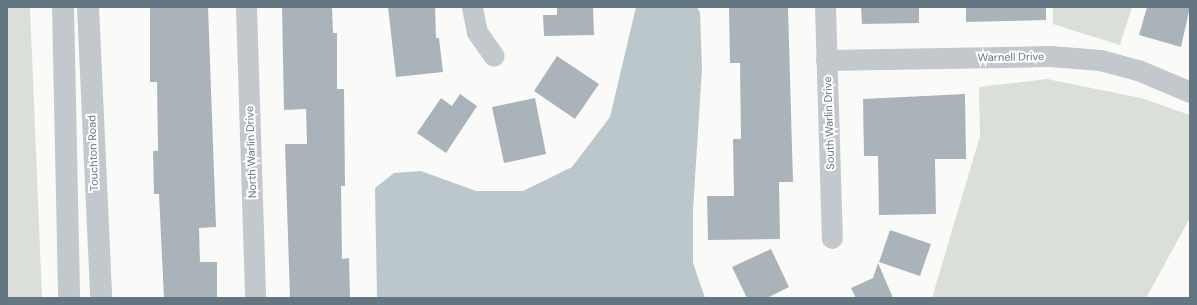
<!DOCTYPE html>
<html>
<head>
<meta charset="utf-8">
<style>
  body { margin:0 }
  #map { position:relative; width:1197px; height:305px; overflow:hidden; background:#fafaf8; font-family:"DM Sans",sans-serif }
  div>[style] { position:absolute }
  .green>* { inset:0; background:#dadfd7 }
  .water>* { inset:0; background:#bbc7cb }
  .building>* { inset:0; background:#aab3b9 }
  .minor>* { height:21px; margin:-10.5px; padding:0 10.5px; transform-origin:10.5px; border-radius:10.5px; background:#c3c8cc }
  .tertiary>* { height:22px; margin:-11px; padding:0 11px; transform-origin:11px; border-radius:11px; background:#c3c8cc }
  span { translate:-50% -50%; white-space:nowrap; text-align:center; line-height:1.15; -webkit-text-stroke:4px #fff; paint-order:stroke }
  .street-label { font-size:11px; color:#657683 }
  .frame { position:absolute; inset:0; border:8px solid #657683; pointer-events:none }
</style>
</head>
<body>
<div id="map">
  <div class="green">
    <div style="clip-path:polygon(7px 7px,30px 7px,42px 298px,7px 298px)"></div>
    <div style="clip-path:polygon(1053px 7px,1132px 7px,1120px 45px,1053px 24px)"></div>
    <div style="clip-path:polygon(1047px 79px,1141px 98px,1190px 115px,1190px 218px,1146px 298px,932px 298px,980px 136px,979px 87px)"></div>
  </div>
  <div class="water">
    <div style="clip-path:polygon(636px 7px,697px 7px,700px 13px,702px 68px,693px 210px,693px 263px,705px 298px,377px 298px,375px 188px,394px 173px,421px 171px,476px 191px,523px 191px,572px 167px,610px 117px)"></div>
  </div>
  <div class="building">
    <div style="clip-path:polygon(150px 7px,208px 7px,216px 227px,199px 228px,200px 262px,217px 262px,217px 298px,164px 298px,159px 194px,154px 194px,153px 151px,158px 151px,157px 82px,150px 82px)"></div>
    <div style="clip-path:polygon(282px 7px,332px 7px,333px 33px,337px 33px,337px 89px,344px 89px,345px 186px,341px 186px,342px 259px,349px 258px,350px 298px,290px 298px,285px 144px,307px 144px,306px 109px,284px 110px)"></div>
    <div style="clip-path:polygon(388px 7px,435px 7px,436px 38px,439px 38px,443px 72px,396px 77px)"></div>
    <div style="clip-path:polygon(557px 7px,593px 7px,594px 35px,544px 36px,543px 15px,557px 15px)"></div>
    <div style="clip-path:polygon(729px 7px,788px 7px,793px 182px,779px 182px,780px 239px,708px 240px,707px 196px,734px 196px,733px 139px,741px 139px,740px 63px,730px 63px)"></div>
    <div style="clip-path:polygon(861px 7px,919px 7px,919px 23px,862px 24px)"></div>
    <div style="clip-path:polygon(966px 7px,1046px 7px,1046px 20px,966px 22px)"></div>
    <div style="clip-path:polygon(1147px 7px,1190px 7px,1181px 47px,1139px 35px)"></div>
    <div style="clip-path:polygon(557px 56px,599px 84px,575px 119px,534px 91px)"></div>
    <div style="clip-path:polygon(460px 94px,477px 106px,446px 153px,417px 133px,441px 98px,452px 106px)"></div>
    <div style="clip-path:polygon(965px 94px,966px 159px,935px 159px,936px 214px,879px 215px,878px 156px,864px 156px,863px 99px)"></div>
    <div style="clip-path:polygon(535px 98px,546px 154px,504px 163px,492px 107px)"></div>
    <div style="clip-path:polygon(890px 230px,931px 244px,920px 276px,879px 262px)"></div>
    <div style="clip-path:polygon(771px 249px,789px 287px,767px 298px,747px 298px,732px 267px)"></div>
    <div style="clip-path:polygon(878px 263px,893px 298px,856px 298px,851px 288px,873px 278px)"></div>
  </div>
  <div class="minor">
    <div style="left:246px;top:7px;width:291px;rotate:88.2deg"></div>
    <div style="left:472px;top:7px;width:25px;rotate:79deg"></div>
    <div style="left:477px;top:32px;width:29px;rotate:55deg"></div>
    <div style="left:825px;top:7px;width:231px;rotate:88.3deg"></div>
    <div style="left:826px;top:60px;width:224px;rotate:-1deg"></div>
    <div style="left:1050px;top:56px;width:50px;rotate:4.6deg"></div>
    <div style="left:1100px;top:60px;width:39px;rotate:15deg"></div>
    <div style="left:1138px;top:70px;width:56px;rotate:22.9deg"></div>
  </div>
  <div class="tertiary">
    <div style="left:63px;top:7px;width:291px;rotate:88.8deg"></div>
    <div style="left:88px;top:7px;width:291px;rotate:87.4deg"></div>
  </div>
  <div class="street-label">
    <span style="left:1011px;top:57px;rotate:-1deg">Warnell Drive</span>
    <span style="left:829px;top:123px;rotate:-92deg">South Warlin Drive</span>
    <span style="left:251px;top:152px;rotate:-92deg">North Warlin Drive</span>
    <span style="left:93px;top:153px;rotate:-92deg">Touchton Road</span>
  </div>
  <div class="frame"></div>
</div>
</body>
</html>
